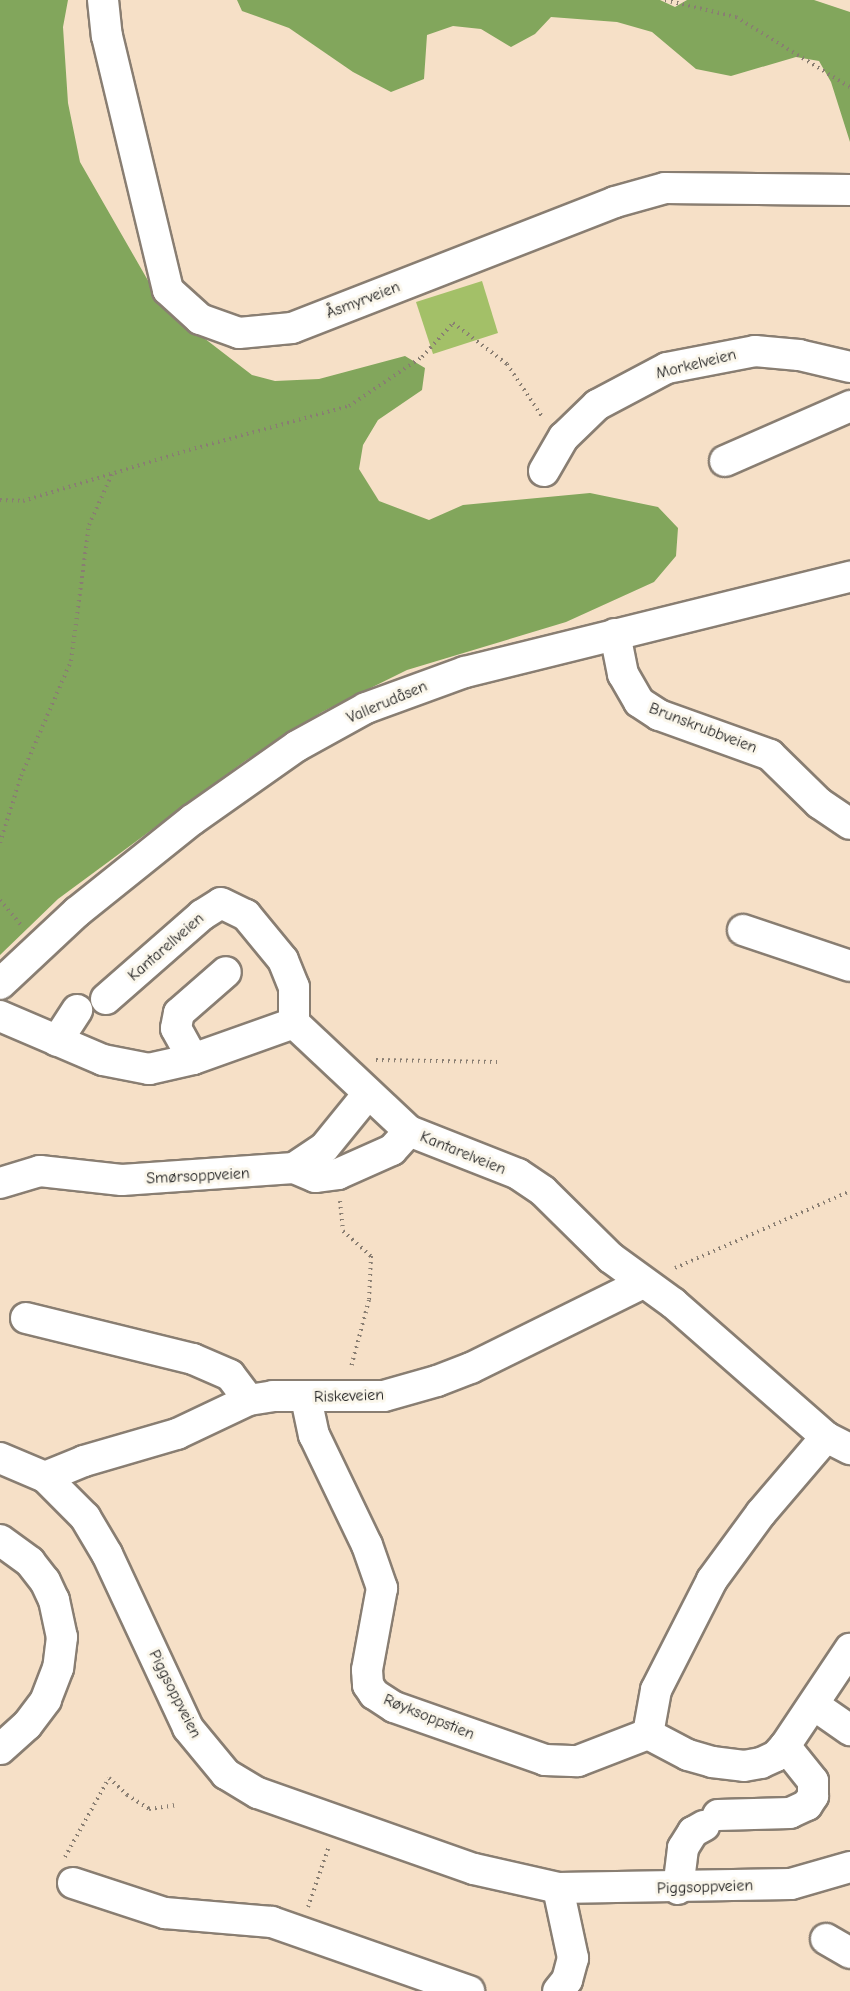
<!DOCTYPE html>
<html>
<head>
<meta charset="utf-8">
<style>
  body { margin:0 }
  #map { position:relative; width:850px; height:1991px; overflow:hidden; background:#f6e0c7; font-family:"Comic Neue",sans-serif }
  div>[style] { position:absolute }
  .green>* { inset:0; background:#a3c068 }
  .forest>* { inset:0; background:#82a65c }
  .path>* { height:4px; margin-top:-2px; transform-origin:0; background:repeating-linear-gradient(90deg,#897e72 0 1.5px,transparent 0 6px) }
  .roads { filter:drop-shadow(2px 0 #897e72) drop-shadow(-2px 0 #897e72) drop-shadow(0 2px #897e72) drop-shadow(0 -2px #897e72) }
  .minor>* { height:30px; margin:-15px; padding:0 15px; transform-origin:15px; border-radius:15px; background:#fff }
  span { translate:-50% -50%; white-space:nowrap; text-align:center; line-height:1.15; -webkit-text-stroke:6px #fbf7ec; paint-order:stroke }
  .street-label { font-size:16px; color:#1c1c1c }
</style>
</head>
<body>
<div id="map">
  <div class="green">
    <div style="clip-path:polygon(482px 281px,498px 333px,433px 354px,416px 302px)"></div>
  </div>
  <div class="forest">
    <div style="clip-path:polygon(0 0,68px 0,63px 27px,68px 103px,80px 162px,150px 284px,191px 328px,252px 375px,275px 381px,319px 379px,405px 356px,425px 368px,422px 390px,378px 420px,363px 445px,359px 469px,379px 501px,429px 520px,463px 505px,590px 493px,658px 507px,678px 528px,676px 556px,654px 582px,566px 622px,407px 670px,322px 712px,245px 761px,58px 899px,0 955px)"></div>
    <div style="clip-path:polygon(237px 0,660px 0,675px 7px,687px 0,814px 0,850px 12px,850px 142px,831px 82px,819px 61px,796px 57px,731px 76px,696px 69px,652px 32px,617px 22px,551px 17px,535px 34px,511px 47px,481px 29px,453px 26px,427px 35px,424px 79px,391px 92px,353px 72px,289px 28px,242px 11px)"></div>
  </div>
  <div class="path">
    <div style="left:665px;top:0;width:73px;rotate:13.5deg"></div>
    <div style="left:736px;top:17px;width:134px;rotate:31.6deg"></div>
    <div style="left:0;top:500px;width:23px;rotate:2deg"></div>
    <div style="left:23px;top:501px;width:174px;rotate:-17.1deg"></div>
    <div style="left:189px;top:450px;width:166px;rotate:-15.4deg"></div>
    <div style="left:349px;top:406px;width:88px;rotate:-33.9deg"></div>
    <div style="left:422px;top:357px;width:46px;rotate:-47.6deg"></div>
    <div style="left:453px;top:323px;width:68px;rotate:37.2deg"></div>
    <div style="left:507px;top:364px;width:65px;rotate:56.3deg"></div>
    <div style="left:0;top:843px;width:70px;rotate:-72.6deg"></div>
    <div style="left:21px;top:776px;width:125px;rotate:-66.5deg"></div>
    <div style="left:71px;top:661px;width:137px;rotate:-82.5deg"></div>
    <div style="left:89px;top:525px;width:56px;rotate:-65.7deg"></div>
    <div style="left:0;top:900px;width:33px;rotate:50deg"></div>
    <div style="left:376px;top:1060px;width:121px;rotate:0.9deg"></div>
    <div style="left:340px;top:1201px;width:30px;rotate:84deg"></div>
    <div style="left:343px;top:1231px;width:38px;rotate:42deg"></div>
    <div style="left:371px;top:1256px;width:44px;rotate:92.6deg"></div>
    <div style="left:369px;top:1300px;width:69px;rotate:105deg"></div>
    <div style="left:675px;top:1268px;width:191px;rotate:-23.7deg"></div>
    <div style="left:65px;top:1857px;width:90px;rotate:-60.9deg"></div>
    <div style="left:109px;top:1778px;width:25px;rotate:43deg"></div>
    <div style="left:127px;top:1795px;width:26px;rotate:32deg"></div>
    <div style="left:149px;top:1809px;width:28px;rotate:-8deg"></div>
    <div style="left:308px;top:1907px;width:65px;rotate:-71deg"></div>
  </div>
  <div class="roads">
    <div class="minor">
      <div style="left:103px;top:0;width:36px;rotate:84deg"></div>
      <div style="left:107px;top:36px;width:261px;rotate:76.5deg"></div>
      <div style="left:168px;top:290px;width:43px;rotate:42.2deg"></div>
      <div style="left:200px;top:319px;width:41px;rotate:19.7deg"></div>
      <div style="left:239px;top:333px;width:53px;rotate:-5.4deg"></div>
      <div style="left:292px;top:328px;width:347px;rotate:-21.3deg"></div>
      <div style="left:615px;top:202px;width:52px;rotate:-15.6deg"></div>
      <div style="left:665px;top:188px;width:185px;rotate:0.6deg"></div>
      <div style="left:725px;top:461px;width:137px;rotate:-23.7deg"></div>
      <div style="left:544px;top:471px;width:39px;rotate:-60deg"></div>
      <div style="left:564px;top:437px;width:46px;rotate:-44.1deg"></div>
      <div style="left:597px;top:405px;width:79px;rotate:-27.9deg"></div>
      <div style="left:667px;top:368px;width:90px;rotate:-10.9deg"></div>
      <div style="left:755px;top:351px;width:44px;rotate:5.2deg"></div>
      <div style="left:799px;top:355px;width:52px;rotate:13.2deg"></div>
      <div style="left:615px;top:634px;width:41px;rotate:78.7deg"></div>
      <div style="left:623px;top:674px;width:32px;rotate:60deg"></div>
      <div style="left:639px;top:702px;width:24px;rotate:33deg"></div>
      <div style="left:659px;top:715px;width:118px;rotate:19.8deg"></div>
      <div style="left:770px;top:755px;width:69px;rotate:44.4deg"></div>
      <div style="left:819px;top:803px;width:37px;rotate:34deg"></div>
      <div style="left:743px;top:930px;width:113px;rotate:18.6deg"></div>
      <div style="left:0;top:984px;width:105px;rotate:-43.1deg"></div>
      <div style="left:77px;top:912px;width:147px;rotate:-38.7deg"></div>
      <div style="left:192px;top:820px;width:128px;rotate:-35.2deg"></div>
      <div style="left:297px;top:746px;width:79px;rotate:-28.8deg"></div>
      <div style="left:366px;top:708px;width:105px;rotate:-20deg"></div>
      <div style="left:465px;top:672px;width:397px;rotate:-13.9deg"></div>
      <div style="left:106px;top:999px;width:128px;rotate:-41.2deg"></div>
      <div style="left:202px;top:915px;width:22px;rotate:-32deg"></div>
      <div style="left:221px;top:903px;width:28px;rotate:26deg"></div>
      <div style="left:246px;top:915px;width:58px;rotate:50.6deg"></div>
      <div style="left:283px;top:960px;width:29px;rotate:68deg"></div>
      <div style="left:294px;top:987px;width:36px;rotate:90deg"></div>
      <div style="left:0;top:1016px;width:112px;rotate:23.1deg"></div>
      <div style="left:103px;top:1060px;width:47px;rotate:11.1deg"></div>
      <div style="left:149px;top:1069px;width:45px;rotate:-12.8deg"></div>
      <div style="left:193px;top:1059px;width:107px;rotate:-19.6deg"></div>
      <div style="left:294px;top:1023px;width:158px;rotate:43.2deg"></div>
      <div style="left:409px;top:1131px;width:117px;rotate:21.5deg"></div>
      <div style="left:518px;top:1174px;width:30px;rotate:34deg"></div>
      <div style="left:543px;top:1191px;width:95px;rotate:44.6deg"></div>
      <div style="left:611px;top:1258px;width:77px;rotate:36deg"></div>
      <div style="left:673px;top:1303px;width:203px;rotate:41.2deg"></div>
      <div style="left:826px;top:1437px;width:27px;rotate:27deg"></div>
      <div style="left:57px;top:1041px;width:37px;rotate:-57deg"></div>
      <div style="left:193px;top:1059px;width:35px;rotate:-119deg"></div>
      <div style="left:176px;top:1028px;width:15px;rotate:-79deg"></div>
      <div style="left:179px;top:1013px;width:62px;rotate:-41.1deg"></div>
      <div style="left:294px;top:1168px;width:23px;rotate:23deg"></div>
      <div style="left:315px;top:1177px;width:23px;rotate:-7deg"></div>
      <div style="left:338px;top:1174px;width:59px;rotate:-24deg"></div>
      <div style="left:392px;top:1150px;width:25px;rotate:-48deg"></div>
      <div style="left:0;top:1183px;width:42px;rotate:-16.7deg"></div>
      <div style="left:40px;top:1171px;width:82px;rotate:6.3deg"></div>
      <div style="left:122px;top:1180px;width:172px;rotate:-4deg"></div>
      <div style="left:294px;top:1168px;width:36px;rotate:-34deg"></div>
      <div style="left:324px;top:1148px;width:68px;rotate:-50.9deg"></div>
      <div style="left:26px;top:1318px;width:172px;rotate:13.8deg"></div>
      <div style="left:193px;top:1359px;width:40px;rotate:23.4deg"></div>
      <div style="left:230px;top:1375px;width:31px;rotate:53deg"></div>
      <div style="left:306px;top:1398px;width:38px;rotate:78deg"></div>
      <div style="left:314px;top:1435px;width:122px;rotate:64.3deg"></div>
      <div style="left:367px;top:1545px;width:46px;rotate:70.8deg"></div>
      <div style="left:382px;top:1588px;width:83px;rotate:100.4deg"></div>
      <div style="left:367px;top:1670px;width:15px;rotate:86deg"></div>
      <div style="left:368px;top:1685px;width:11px;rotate:56deg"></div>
      <div style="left:374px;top:1694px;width:24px;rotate:33deg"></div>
      <div style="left:394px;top:1707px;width:160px;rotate:19.3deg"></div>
      <div style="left:545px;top:1760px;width:33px;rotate:2deg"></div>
      <div style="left:578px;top:1761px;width:75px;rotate:-21.1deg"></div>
      <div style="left:826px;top:1437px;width:100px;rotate:130.5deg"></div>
      <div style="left:761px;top:1513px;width:83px;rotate:126.2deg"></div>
      <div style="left:712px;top:1580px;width:123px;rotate:117deg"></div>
      <div style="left:656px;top:1690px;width:45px;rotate:100.3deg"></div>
      <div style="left:648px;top:1734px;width:45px;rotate:27.7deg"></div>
      <div style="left:688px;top:1755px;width:25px;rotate:16deg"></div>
      <div style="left:712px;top:1762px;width:32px;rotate:7deg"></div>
      <div style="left:744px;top:1766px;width:17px;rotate:-10deg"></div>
      <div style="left:761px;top:1763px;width:17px;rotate:-25deg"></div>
      <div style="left:776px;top:1756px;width:13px;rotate:-48deg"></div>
      <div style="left:785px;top:1746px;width:117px;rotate:-56.2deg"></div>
      <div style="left:0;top:1458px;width:49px;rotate:22.9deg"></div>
      <div style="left:45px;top:1477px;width:57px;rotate:45deg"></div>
      <div style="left:85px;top:1517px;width:43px;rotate:59.3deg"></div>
      <div style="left:107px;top:1554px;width:192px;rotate:65deg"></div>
      <div style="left:188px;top:1728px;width:60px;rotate:50.4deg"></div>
      <div style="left:226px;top:1774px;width:37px;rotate:31deg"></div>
      <div style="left:258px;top:1793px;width:229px;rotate:19.4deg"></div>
      <div style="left:474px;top:1869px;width:86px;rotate:12.7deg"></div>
      <div style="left:558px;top:1888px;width:233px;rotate:-1deg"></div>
      <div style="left:791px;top:1884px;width:61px;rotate:-16.1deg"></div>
      <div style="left:45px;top:1477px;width:42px;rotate:-22.3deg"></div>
      <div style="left:84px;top:1461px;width:97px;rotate:-16.2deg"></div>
      <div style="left:177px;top:1434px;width:80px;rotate:-25.3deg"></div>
      <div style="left:249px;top:1400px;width:24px;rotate:-9deg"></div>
      <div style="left:273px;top:1396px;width:111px"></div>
      <div style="left:384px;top:1396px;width:55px;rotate:-15.8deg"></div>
      <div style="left:437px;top:1381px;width:36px;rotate:-21deg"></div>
      <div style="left:471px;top:1368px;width:192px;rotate:-26.3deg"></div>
      <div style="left:0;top:1540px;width:37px;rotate:36deg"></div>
      <div style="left:30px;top:1562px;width:24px;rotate:52deg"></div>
      <div style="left:45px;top:1581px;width:21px;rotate:65deg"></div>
      <div style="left:54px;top:1600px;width:38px;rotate:78deg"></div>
      <div style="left:62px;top:1637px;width:31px;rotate:97deg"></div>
      <div style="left:58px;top:1668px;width:34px;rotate:111deg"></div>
      <div style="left:46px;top:1700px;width:31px;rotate:127deg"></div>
      <div style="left:27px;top:1725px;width:36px;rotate:138deg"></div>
      <div style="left:814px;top:1705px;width:44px;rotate:34.8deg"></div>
      <div style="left:718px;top:1815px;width:72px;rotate:-1.6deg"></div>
      <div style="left:790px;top:1813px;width:19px;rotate:-25deg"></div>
      <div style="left:807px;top:1805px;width:11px;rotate:-56deg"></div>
      <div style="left:813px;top:1796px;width:15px;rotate:-90deg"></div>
      <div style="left:813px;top:1781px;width:45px;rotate:-128.7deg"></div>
      <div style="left:73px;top:1883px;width:97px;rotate:18.1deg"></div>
      <div style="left:165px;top:1913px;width:107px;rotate:4.8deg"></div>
      <div style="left:272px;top:1922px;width:209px;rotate:19.3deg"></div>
      <div style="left:558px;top:1888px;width:72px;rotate:77.9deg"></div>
      <div style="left:573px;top:1958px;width:23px;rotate:105deg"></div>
      <div style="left:567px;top:1980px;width:14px;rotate:129deg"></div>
      <div style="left:678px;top:1889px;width:41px;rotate:-83deg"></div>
      <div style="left:683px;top:1848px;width:19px;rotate:-58deg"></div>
      <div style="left:693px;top:1832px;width:13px;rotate:-29deg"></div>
      <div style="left:826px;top:1939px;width:28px;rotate:30deg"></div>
    </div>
  </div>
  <div class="street-label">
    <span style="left:363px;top:300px;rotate:-21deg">Åsmyrveien</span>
    <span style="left:696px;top:364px;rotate:-14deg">Morkelveien</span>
    <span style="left:387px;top:702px;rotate:-23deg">Vallerudåsen</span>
    <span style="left:703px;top:728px;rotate:21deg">Brunskrubbveien</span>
    <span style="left:166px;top:947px;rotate:-41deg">Kantarellveien</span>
    <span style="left:463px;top:1153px;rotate:22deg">Kantarelveien</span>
    <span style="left:198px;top:1176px;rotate:-3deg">Smørsoppveien</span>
    <span style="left:349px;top:1396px;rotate:-2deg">Riskeveien</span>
    <span style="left:175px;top:1694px;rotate:63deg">Piggsoppveien</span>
    <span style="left:429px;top:1717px;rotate:22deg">Røyksoppstien</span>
    <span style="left:705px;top:1887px;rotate:-2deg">Piggsoppveien</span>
  </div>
</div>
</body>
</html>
